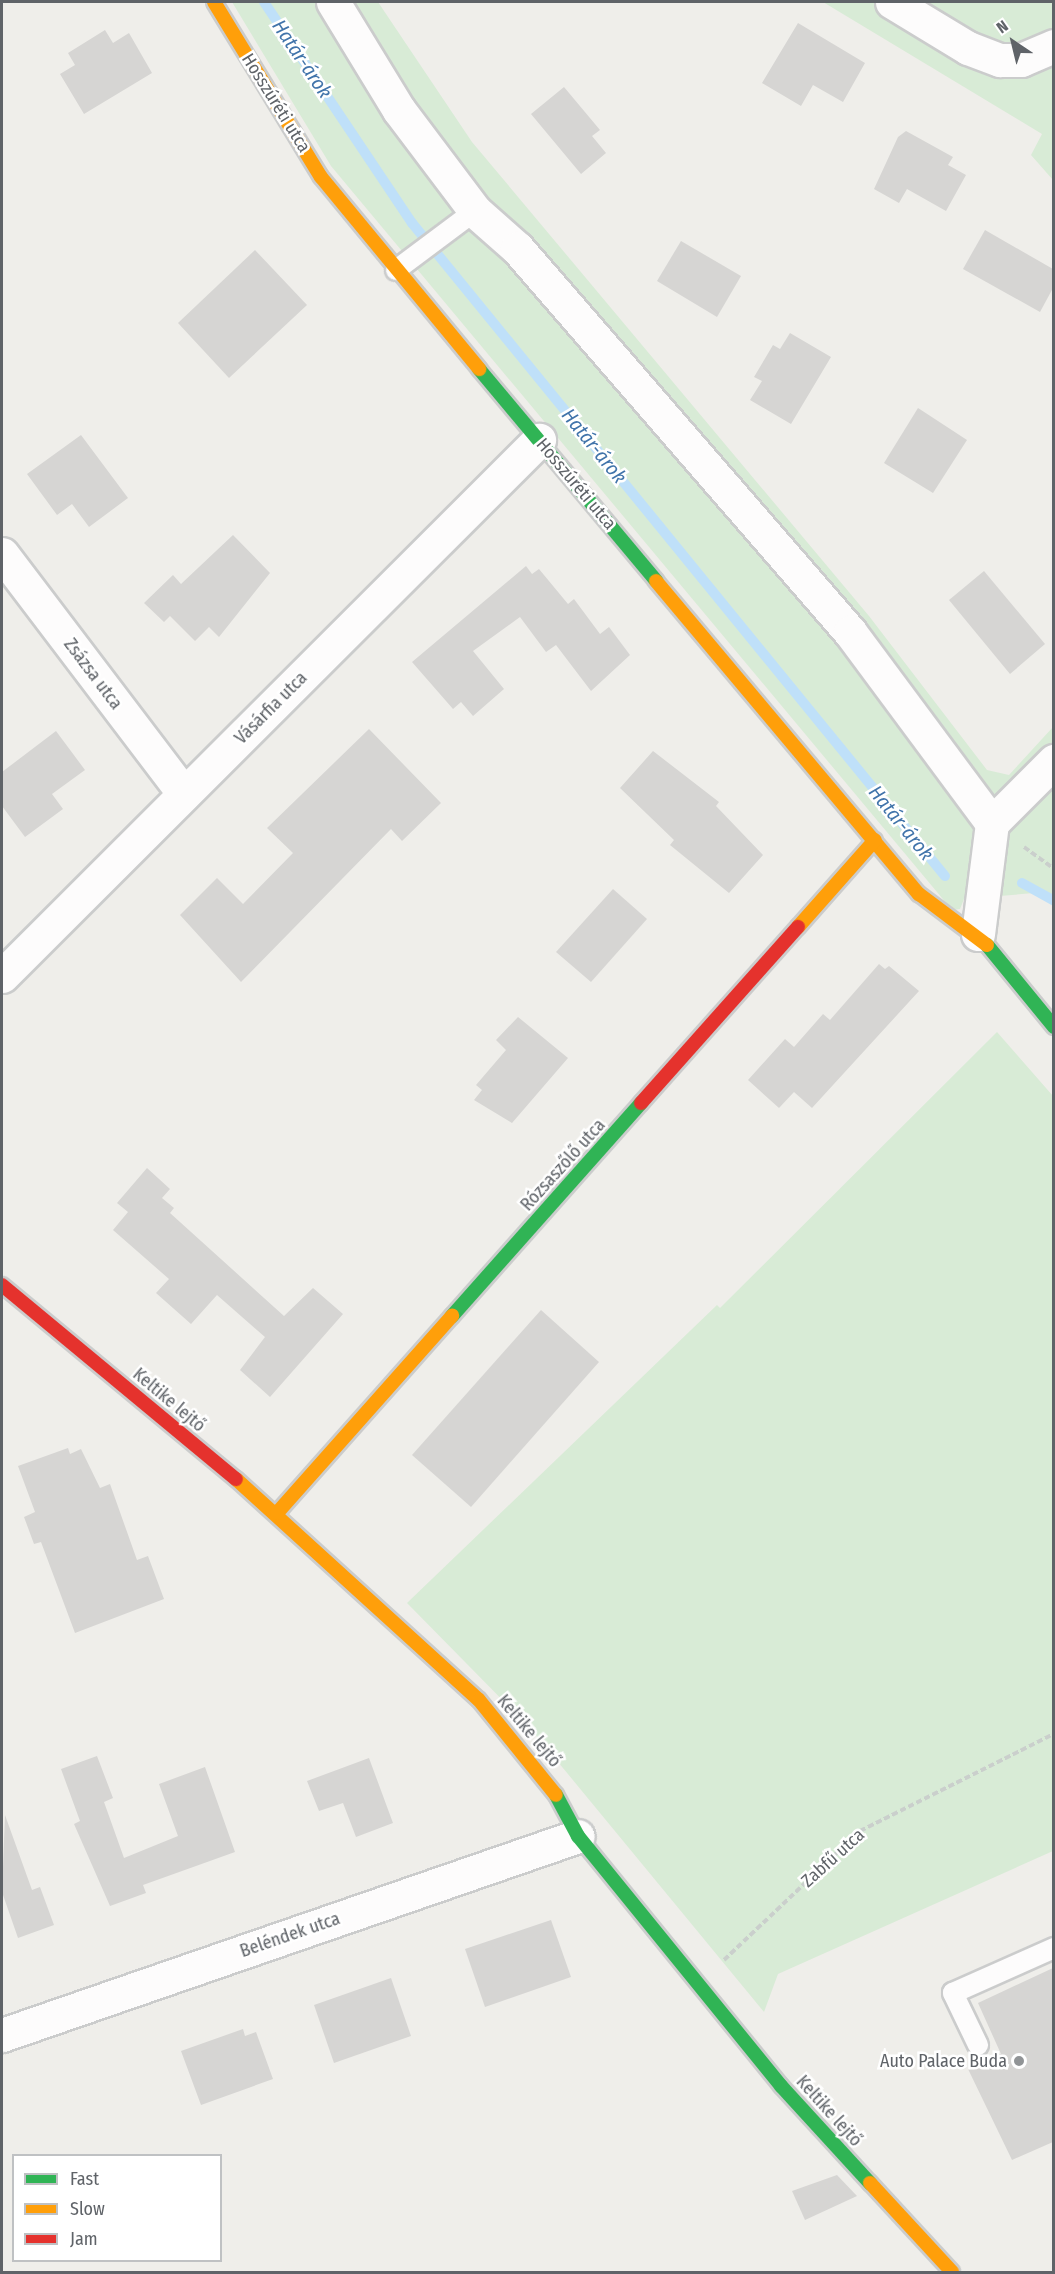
<!DOCTYPE html>
<html>
<head>
<meta charset="utf-8">
<style>
  body { margin:0 }
  #map { position:relative; width:1055px; height:2274px; overflow:hidden; background:#efeeea; font-family:"Fira Sans Condensed",sans-serif }
  div>[style] { position:absolute }
  .green>* { inset:0; background:#d8ebd6 }
  .stream>* { height:10px; margin:-5px; padding:0 5px; transform-origin:5px; border-radius:5px; background:#bfe0f9 }
  .building>* { inset:0; background:#d6d5d3 }
  .path>* { height:4px; margin-top:-2px; transform-origin:0; background:repeating-linear-gradient(90deg,#cacfcc 0 6px,transparent 0 9px) }
  .roads { filter:drop-shadow(2px 0 #cbcccc) drop-shadow(-2px 0 #cbcccc) drop-shadow(0 2px #cbcccc) drop-shadow(0 -2px #cbcccc) }
  .lane>* { height:20px; margin:-10px; padding:0 10px; transform-origin:10px; border-radius:10px; background:#fdfcfc }
  .street>* { height:33px; margin:-16.5px; padding:0 16.5px; transform-origin:16.5px; border-radius:16.5px; background:#fdfcfc }
  .fast>* { height:14px; margin:-7px; padding:0 7px; transform-origin:7px; border-radius:7px; background:#30b455 }
  .slow>* { height:14px; margin:-7px; padding:0 7px; transform-origin:7px; border-radius:7px; background:#ff9f0a }
  .jam>* { height:14px; margin:-7px; padding:0 7px; transform-origin:7px; border-radius:7px; background:#e5322d }
  .dots>* { width:16px; height:16px; translate:-50% -50%; box-sizing:border-box; border:3px solid #fff; border-radius:50% }
  span { translate:-50% -50%; white-space:nowrap; text-align:center; line-height:1.15; -webkit-text-stroke:5px #fff; paint-order:stroke }
  .street-label { font-size:18px; color:#5f6368 }
  .poi-label { font-size:18px; color:#5f6368 }
  .right { translate:-100% -50%; text-align:right }
  .water-label { font-size:20px; color:#4174aa; font-style:italic }
  .frame { position:absolute; inset:0; border:3px solid #5f6368; pointer-events:none }
  .legend { position:absolute; left:12px; top:2154px; width:210px; height:108px; box-sizing:border-box; background:#fff; border:2px solid #bfc1c3; margin:0; padding:8px 10px; list-style:none; font-size:18px; color:#5f6368 }
  .legend li { display:flex; align-items:center; gap:12px; height:30px }
  .legend b { width:30px; border:2px solid #bfc1c3 }
  .north { position:absolute; left:983px; top:12px; width:60px; height:60px; -webkit-text-stroke:4px #fff; paint-order:stroke; rotate:325deg; font-size:16px; font-weight:700; line-height:24px; text-align:center; color:#5f6368 }
  .north::after { content:''; display:block; margin:auto; width:21px; height:27px; background:#5f6368; clip-path:polygon(50% 0,100% 100%,50% 72%,0 100%) }
</style>
</head>
<body>
<div id="map">
  <div class="green">
    <div style="clip-path:polygon(232px 2px,378px 2px,472px 142px,869px 616px,987px 770px,1009px 775px,1053px 727px,1053px 901px,1046px 892px,964px 899px,960px 909px,952px 910px,331px 166px)"></div>
    <div style="clip-path:polygon(823px 2px,1053px 2px,1053px 180px,1031px 155px,1042px 134px)"></div>
    <div style="clip-path:polygon(997px 1032px,1053px 1096px,1053px 1851px,778px 1974px,764px 2012px,530px 1728px,407px 1603px,717px 1305px,720px 1308px)"></div>
  </div>
  <div class="stream">
    <div style="left:264px;top:2px;width:266px;rotate:56.2deg"></div>
    <div style="left:412px;top:223px;width:843px;rotate:50.78deg"></div>
    <div style="left:1022px;top:883px;width:37px;rotate:29deg"></div>
  </div>
  <div class="building">
    <div style="clip-path:polygon(798px 23px,865px 63px,843px 102px,813px 85px,801px 106px,762px 83px)"></div>
    <div style="clip-path:polygon(105px 30px,113px 43px,129px 33px,152px 73px,84px 114px,60px 74px,75px 65px,68px 53px)"></div>
    <div style="clip-path:polygon(564px 87px,600px 130px,592px 136px,606px 153px,581px 174px,531px 114px)"></div>
    <div style="clip-path:polygon(906px 131px,953px 157px,948px 165px,966px 175px,946px 211px,907px 189px,899px 203px,874px 189px,898px 137px)"></div>
    <div style="clip-path:polygon(985px 230px,1053px 269px,1053px 288px,1040px 312px,963px 269px)"></div>
    <div style="clip-path:polygon(681px 241px,741px 276px,717px 317px,657px 281px)"></div>
    <div style="clip-path:polygon(255px 250px,307px 305px,229px 378px,178px 323px)"></div>
    <div style="clip-path:polygon(790px 333px,831px 357px,791px 424px,750px 400px,762px 381px,754px 377px,773px 345px,780px 349px)"></div>
    <div style="clip-path:polygon(918px 408px,967px 440px,933px 493px,884px 463px)"></div>
    <div style="clip-path:polygon(81px 435px,128px 498px,89px 527px,72px 504px,57px 515px,27px 474px)"></div>
    <div style="clip-path:polygon(233px 535px,270px 573px,219px 637px,209px 627px,195px 641px,170px 616px,164px 622px,144px 603px,173px 575px,181px 584px)"></div>
    <div style="clip-path:polygon(526px 566px,532px 574px,539px 569px,568px 604px,574px 599px,600px 634px,609px 627px,630px 655px,591px 691px,556px 645px,546px 652px,520px 617px,473px 651px,504px 689px,473px 716px,461px 702px,453px 709px,412px 662px)"></div>
    <div style="clip-path:polygon(984px 571px,1045px 644px,1010px 674px,949px 600px)"></div>
    <div style="clip-path:polygon(369px 729px,441px 803px,402px 841px,391px 829px,241px 982px,180px 915px,217px 878px,243px 904px,293px 853px,267px 828px)"></div>
    <div style="clip-path:polygon(56px 731px,85px 770px,52px 794px,63px 809px,25px 837px,2px 806px,2px 772px)"></div>
    <div style="clip-path:polygon(653px 751px,719px 802px,716px 806px,763px 855px,729px 893px,670px 845px,674px 840px,620px 788px)"></div>
    <div style="clip-path:polygon(613px 889px,647px 919px,591px 982px,556px 952px)"></div>
    <div style="clip-path:polygon(879px 964px,885px 969px,889px 966px,919px 991px,812px 1108px,794px 1092px,779px 1108px,748px 1080px,785px 1039px,794px 1047px,823px 1014px,830px 1020px)"></div>
    <div style="clip-path:polygon(518px 1017px,568px 1058px,512px 1123px,474px 1100px,482px 1090px,476px 1085px,506px 1050px,496px 1040px)"></div>
    <div style="clip-path:polygon(147px 1168px,170px 1189px,162px 1198px,174px 1208px,170px 1213px,284px 1316px,313px 1288px,343px 1314px,270px 1397px,240px 1370px,265px 1337px,217px 1295px,191px 1324px,156px 1293px,169px 1279px,113px 1230px,128px 1212px,117px 1203px)"></div>
    <div style="clip-path:polygon(541px 1310px,599px 1362px,471px 1507px,412px 1455px)"></div>
    <div style="clip-path:polygon(68px 1448px,70px 1454px,81px 1449px,100px 1488px,110px 1484px,137px 1560px,148px 1556px,164px 1599px,75px 1633px,41px 1542px,34px 1544px,24px 1517px,35px 1512px,18px 1466px)"></div>
    <div style="clip-path:polygon(97px 1756px,113px 1798px,104px 1802px,124px 1858px,178px 1836px,159px 1784px,205px 1767px,235px 1852px,143px 1885px,146px 1893px,110px 1906px,74px 1824px,80px 1821px,61px 1769px)"></div>
    <div style="clip-path:polygon(369px 1758px,393px 1823px,356px 1837px,343px 1803px,319px 1811px,307px 1781px)"></div>
    <div style="clip-path:polygon(5px 1815px,32px 1890px,40px 1887px,54px 1925px,18px 1938px,2px 1892px)"></div>
    <div style="clip-path:polygon(551px 1920px,571px 1977px,485px 2007px,465px 1949px)"></div>
    <div style="clip-path:polygon(1053px 1968px,1053px 2142px,1012px 2160px,968px 2069px,1001px 2054px,978px 2003px)"></div>
    <div style="clip-path:polygon(391px 1978px,411px 2036px,334px 2063px,314px 2005px)"></div>
    <div style="clip-path:polygon(243px 2029px,245px 2036px,256px 2032px,273px 2079px,201px 2105px,181px 2051px)"></div>
    <div style="clip-path:polygon(837px 2175px,857px 2196px,805px 2220px,792px 2191px)"></div>
  </div>
  <div class="path">
    <div style="left:1024px;top:847px;width:37px;rotate:36deg"></div>
    <div style="left:724px;top:1960px;width:187px;rotate:-43.5deg"></div>
    <div style="left:860px;top:1831px;width:217px;rotate:-26.6deg"></div>
  </div>
  <div class="roads">
    <div class="lane">
      <div style="left:396px;top:270px;width:99px;rotate:-36.8deg"></div>
      <div style="left:978px;top:2045px;width:58px;rotate:-115.7deg"></div>
      <div style="left:953px;top:1993px;width:111px;rotate:-24deg"></div>
    </div>
    <div class="street">
      <div style="left:333px;top:2px;width:127px;rotate:58.6deg"></div>
      <div style="left:399px;top:110px;width:126px;rotate:53deg"></div>
      <div style="left:475px;top:211px;width:56px;rotate:41.4deg"></div>
      <div style="left:517px;top:248px;width:508px;rotate:49.07deg"></div>
      <div style="left:850px;top:632px;width:238px;rotate:53.4deg"></div>
      <div style="left:992px;top:823px;width:112px;rotate:97.2deg"></div>
      <div style="left:892px;top:2px;width:89px;rotate:31.2deg"></div>
      <div style="left:968px;top:48px;width:34px;rotate:21deg"></div>
      <div style="left:1000px;top:60px;width:21px"></div>
      <div style="left:1021px;top:60px;width:36px;rotate:-23deg"></div>
      <div style="left:2px;top:554px;width:301px;rotate:52.8deg"></div>
      <div style="left:992px;top:823px;width:88px;rotate:-45deg"></div>
      <div style="left:2px;top:976px;width:759px;rotate:-44.95deg"></div>
      <div style="left:2px;top:2035px;width:609px;rotate:-19.06deg"></div>
    </div>
    <div class="fast">
      <div style="left:479px;top:369px;width:276px;rotate:50.1deg"></div>
      <div style="left:987px;top:945px;width:106px;rotate:50.7deg"></div>
      <div style="left:452px;top:1316px;width:285px;rotate:-48.4deg"></div>
      <div style="left:556px;top:1795px;width:47px;rotate:61.8deg"></div>
      <div style="left:578px;top:1836px;width:322px;rotate:50.9deg"></div>
      <div style="left:781px;top:2086px;width:132px;rotate:47.5deg"></div>
    </div>
    <div class="slow">
      <div style="left:214px;top:2px;width:205px;rotate:58.6deg"></div>
      <div style="left:321px;top:177px;width:249px;rotate:50.5deg"></div>
      <div style="left:656px;top:581px;width:409px;rotate:50deg"></div>
      <div style="left:919px;top:894px;width:85px;rotate:36.9deg"></div>
      <div style="left:798px;top:927px;width:116px;rotate:-48.5deg"></div>
      <div style="left:236px;top:1479px;width:328px;rotate:42.3deg"></div>
      <div style="left:479px;top:1700px;width:122px;rotate:51deg"></div>
      <div style="left:277px;top:1513px;width:264px;rotate:-48.4deg"></div>
      <div style="left:870px;top:2183px;width:121px;rotate:47.3deg"></div>
    </div>
    <div class="jam">
      <div style="left:641px;top:1103px;width:236px;rotate:-48.3deg"></div>
      <div style="left:2px;top:1285px;width:304px;rotate:39.7deg"></div>
    </div>
  </div>
  <div class="dots">
    <div style="left:1019px;top:2061px;background:#919496"></div>
  </div>
  <div class="street-label">
    <span style="left:276px;top:103px;rotate:58deg">Hosszúréti utca</span>
    <span style="left:576px;top:484px;rotate:50deg">Hosszúréti utca</span>
    <span style="left:93px;top:674px;rotate:53deg">Zsázsa utca</span>
    <span style="left:271px;top:708px;rotate:-45deg">Vásárfia utca</span>
    <span style="left:563px;top:1165px;rotate:-48deg">Rózsaszőlő utca</span>
    <span style="left:169px;top:1400px;rotate:40deg">Keltike lejtő</span>
    <span style="left:529px;top:1731px;rotate:50deg">Keltike lejtő</span>
    <span style="left:833px;top:1858px;rotate:-42deg">Zabfű utca</span>
    <span style="left:290px;top:1935px;rotate:-19deg">Beléndek utca</span>
    <span style="left:829px;top:2111px;rotate:48deg">Keltike lejtő</span>
  </div>
  <div class="poi-label">
    <span class="right" style="left:1007px;top:2061px">Auto Palace Buda</span>
  </div>
  <div class="water-label">
    <span style="left:302px;top:59px;rotate:56deg">Határ-árok</span>
    <span style="left:594px;top:446px;rotate:51deg">Határ-árok</span>
    <span style="left:901px;top:823px;rotate:51deg">Határ-árok</span>
  </div>
  <div class="frame"></div>
  <ul class="legend">
  <li><b style="height:8px;background:#30b455"></b>Fast</li>
  <li><b style="height:8px;background:#ff9f0a"></b>Slow</li>
  <li><b style="height:8px;background:#e5322d"></b>Jam</li>
  </ul>
  <div class="north">N</div>
</div>
</body>
</html>
